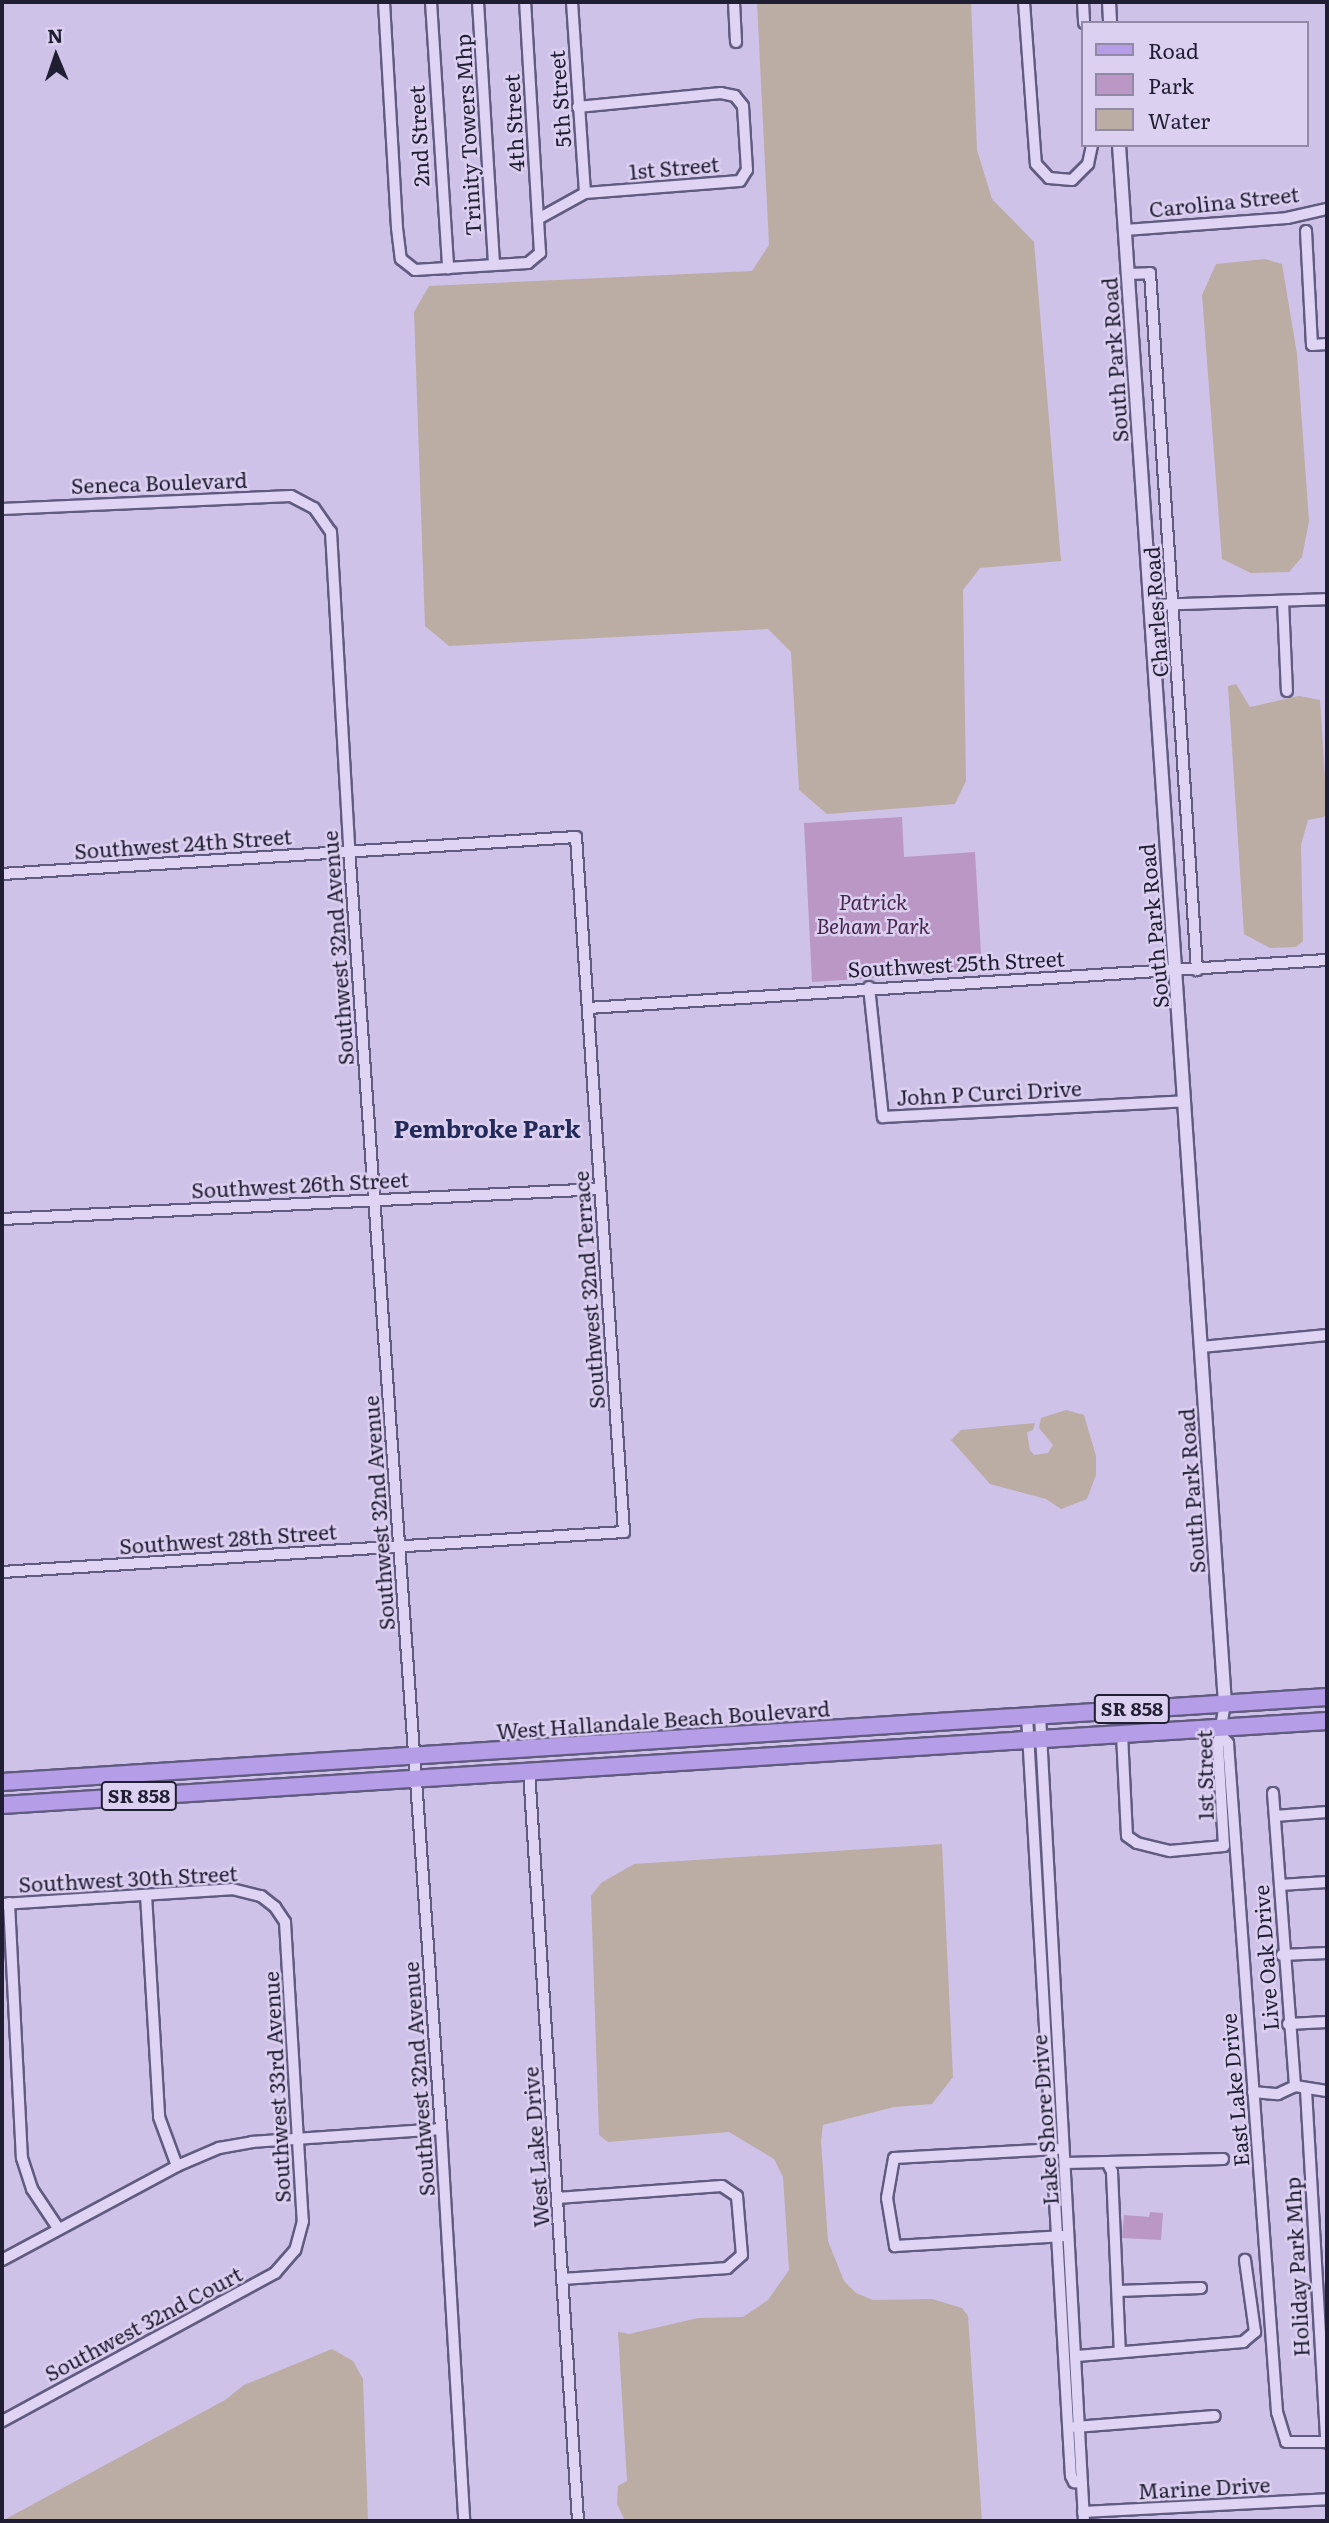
<!DOCTYPE html>
<html>
<head>
<meta charset="utf-8">
<style>
  body { margin:0 }
  #map { position:relative; width:1329px; height:2523px; overflow:hidden; background:#cfc2e8; font-family:Literata,serif }
  div>[style] { position:absolute }
  .green>* { inset:0; background:#ba97c5 }
  .water>* { inset:0; background:#bbaca4 }
  .roads { filter:drop-shadow(2px 0 #615b80) drop-shadow(-2px 0 #615b80) drop-shadow(0 2px #615b80) drop-shadow(0 -2px #615b80) }
  .minor>* { height:10px; margin:-5px; padding:0 5px; transform-origin:5px; border-radius:5px; background:#dfd4f4 }
  .tertiary>* { height:12px; margin:-6px; padding:0 6px; transform-origin:6px; border-radius:6px; background:#dfd4f4 }
  .primary>* { height:16px; margin:-8px; padding:0 8px; transform-origin:8px; border-radius:8px; background:#b69de8 }
  span { translate:-50% -50%; white-space:nowrap; text-align:center; line-height:1.15; -webkit-text-stroke:5px #dcd0f1; paint-order:stroke }
  .shield-label span { padding:2px 5px; background:#dcd0f1; border:2px solid; border-radius:5px; -webkit-text-stroke-width:0 }
  .shield-label { font-size:19px; color:#201e32; font-weight:700 }
  .street-label { font-size:21px; color:#201e32 }
  .park-label { font-size:21px; color:#48264c; font-style:italic }
  .quarter-label { font-size:24px; color:#222a59; font-weight:700 }
  .frame { position:absolute; inset:0; border:4px solid #201e32; pointer-events:none }
  .legend { position:absolute; left:1081px; top:21px; width:228px; height:126px; box-sizing:border-box; background:#dcd0f1; border:2px solid #9189a5; margin:0; padding:9px 12px; list-style:none; font-size:21px; color:#201e32 }
  .legend li { display:flex; align-items:center; gap:14px; height:35px }
  .legend b { width:35px; border:2px solid #9189a5 }
  .north { position:absolute; left:21px; top:21px; width:70px; height:70px; -webkit-text-stroke:5px #dcd0f1; paint-order:stroke; rotate:358deg; font-size:19px; font-weight:700; line-height:28px; text-align:center; color:#201e32 }
  .north::after { content:''; display:block; margin:auto; width:24px; height:32px; background:#201e32; clip-path:polygon(50% 0,100% 100%,50% 72%,0 100%) }
</style>
</head>
<body>
<div id="map">
  <div class="green">
    <div style="clip-path:polygon(902px 817px,904px 857px,975px 852px,982px 971px,812px 982px,804px 823px)"></div>
    <div style="clip-path:polygon(1150px 2212px,1163px 2213px,1161px 2240px,1122px 2238px,1124px 2215px,1149px 2217px)"></div>
  </div>
  <div class="water">
    <div style="clip-path:polygon(757px 2px,971px 2px,977px 150px,992px 199px,1034px 242px,1061px 561px,980px 568px,963px 590px,966px 781px,955px 804px,827px 814px,799px 790px,791px 652px,768px 629px,449px 646px,425px 626px,414px 312px,429px 286px,752px 271px,769px 245px)"></div>
    <div style="clip-path:polygon(1265px 259px,1282px 264px,1297px 354px,1309px 521px,1302px 557px,1289px 572px,1251px 573px,1222px 559px,1202px 295px,1216px 264px)"></div>
    <div style="clip-path:polygon(1236px 684px,1250px 707px,1299px 696px,1320px 700px,1327px 811px,1324px 817px,1308px 820px,1301px 845px,1303px 941px,1296px 947px,1270px 948px,1244px 934px,1228px 686px)"></div>
    <div style="clip-path:polygon(1066px 1410px,1084px 1415px,1096px 1456px,1096px 1475px,1087px 1499px,1061px 1509px,1046px 1499px,990px 1484px,951px 1440px,961px 1430px,1035px 1423px,1033px 1430px,1027px 1432px,1030px 1450px,1034px 1455px,1048px 1453px,1053px 1445px,1039px 1428px,1041px 1418px)"></div>
    <div style="clip-path:polygon(942px 1844px,953px 2077px,932px 2104px,894px 2107px,823px 2125px,821px 2141px,828px 2241px,844px 2281px,856px 2293px,873px 2300px,932px 2299px,962px 2308px,968px 2316px,982px 2521px,625px 2521px,617px 2504px,618px 2486px,627px 2481px,618px 2332px,629px 2334px,698px 2318px,743px 2317px,768px 2300px,789px 2270px,783px 2177px,774px 2159px,729px 2132px,608px 2142px,599px 2135px,591px 1896px,601px 1883px,634px 1864px)"></div>
    <div style="clip-path:polygon(332px 2349px,353px 2361px,363px 2379px,368px 2521px,2px 2521px,225px 2400px,244px 2385px)"></div>
  </div>
  <div class="roads">
    <div class="minor">
      <div style="left:384px;top:2px;width:226px;rotate:86.7deg"></div>
      <div style="left:397px;top:228px;width:31px;rotate:83deg"></div>
      <div style="left:401px;top:259px;width:18px;rotate:38deg"></div>
      <div style="left:415px;top:270px;width:113px;rotate:-3.5deg"></div>
      <div style="left:528px;top:263px;width:16px;rotate:-40deg"></div>
      <div style="left:540px;top:253px;width:251px;rotate:-93.4deg"></div>
      <div style="left:431px;top:2px;width:267px;rotate:86.3deg"></div>
      <div style="left:478px;top:2px;width:263px;rotate:86.5deg"></div>
      <div style="left:572px;top:2px;width:191px;rotate:86.1deg"></div>
      <div style="left:734px;top:2px;width:40px;rotate:87.1deg"></div>
      <div style="left:1024px;top:2px;width:162px;rotate:85.8deg"></div>
      <div style="left:1036px;top:164px;width:19px;rotate:47deg"></div>
      <div style="left:1049px;top:178px;width:23px;rotate:5deg"></div>
      <div style="left:1072px;top:180px;width:23px;rotate:-45deg"></div>
      <div style="left:1088px;top:164px;width:19px;rotate:-78deg"></div>
      <div style="left:1083px;top:2px;width:21px;rotate:87deg"></div>
      <div style="left:538px;top:219px;width:54px;rotate:-29deg"></div>
      <div style="left:585px;top:193px;width:155px;rotate:-4.4deg"></div>
      <div style="left:740px;top:181px;width:13px;rotate:-58deg"></div>
      <div style="left:747px;top:170px;width:64px;rotate:-93.6deg"></div>
      <div style="left:743px;top:106px;width:13px;rotate:-129deg"></div>
      <div style="left:735px;top:96px;width:14px;rotate:-168deg"></div>
      <div style="left:721px;top:93px;width:144px;rotate:174.4deg"></div>
      <div style="left:1125px;top:230px;width:162px;rotate:-4.2deg"></div>
      <div style="left:1287px;top:218px;width:41px;rotate:-12.7deg"></div>
      <div style="left:1306px;top:231px;width:114px;rotate:87deg"></div>
      <div style="left:1312px;top:345px;width:15px;rotate:-4deg"></div>
      <div style="left:1127px;top:274px;width:23px;rotate:-2deg"></div>
      <div style="left:1150px;top:273px;width:699px;rotate:86.14deg"></div>
      <div style="left:2px;top:509px;width:289px;rotate:-2.6deg"></div>
      <div style="left:291px;top:496px;width:26px;rotate:28deg"></div>
      <div style="left:314px;top:508px;width:29px;rotate:55deg"></div>
      <div style="left:331px;top:532px;width:317px;rotate:86.7deg"></div>
      <div style="left:349px;top:848px;width:1284px;rotate:85.89deg"></div>
      <div style="left:441px;top:2129px;width:393px;rotate:86.6deg"></div>
      <div style="left:1283px;top:601px;width:90px;rotate:87.5deg"></div>
      <div style="left:1150px;top:605px;width:177px;rotate:-1.9deg"></div>
      <div style="left:2px;top:874px;width:575px;rotate:-3.69deg"></div>
      <div style="left:576px;top:837px;width:697px;rotate:86.05deg"></div>
      <div style="left:624px;top:1532px;width:623px;rotate:176.32deg"></div>
      <div style="left:869px;top:987px;width:131px;rotate:83.9deg"></div>
      <div style="left:883px;top:1117px;width:302px;rotate:-3deg"></div>
      <div style="left:588px;top:1008px;width:741px;rotate:-3.72deg"></div>
      <div style="left:2px;top:1219px;width:599px;rotate:-2.87deg"></div>
      <div style="left:1201px;top:1347px;width:127px;rotate:-5.4deg"></div>
      <div style="left:1027px;top:1716px;width:761px;rotate:86.69deg"></div>
      <div style="left:1071px;top:2476px;width:7px;rotate:63deg"></div>
      <div style="left:1074px;top:2482px;width:8px;rotate:7deg"></div>
      <div style="left:1040px;top:1716px;width:806px;rotate:86.87deg"></div>
      <div style="left:1122px;top:1734px;width:102px;rotate:87.2deg"></div>
      <div style="left:1127px;top:1836px;width:12px;rotate:35deg"></div>
      <div style="left:1137px;top:1843px;width:34px;rotate:14deg"></div>
      <div style="left:1170px;top:1851px;width:54px;rotate:-5.3deg"></div>
      <div style="left:1224px;top:1846px;width:101px;rotate:-93.4deg"></div>
      <div style="left:1218px;top:1745px;width:43px;rotate:-80.5deg"></div>
      <div style="left:1221px;top:1735px;width:11px;rotate:49deg"></div>
      <div style="left:1228px;top:1743px;width:671px;rotate:85.81deg"></div>
      <div style="left:1277px;top:2412px;width:31px;rotate:73deg"></div>
      <div style="left:1286px;top:2442px;width:41px"></div>
      <div style="left:529px;top:1771px;width:752px;rotate:86.26deg"></div>
      <div style="left:1273px;top:1793px;width:294px;rotate:85.7deg"></div>
      <div style="left:1295px;top:2086px;width:32px;rotate:9deg"></div>
      <div style="left:1275px;top:1816px;width:52px;rotate:-4.4deg"></div>
      <div style="left:1280px;top:1885px;width:47px;rotate:-3.7deg"></div>
      <div style="left:146px;top:1895px;width:222px;rotate:86.6deg"></div>
      <div style="left:159px;top:2117px;width:52px;rotate:69.8deg"></div>
      <div style="left:9px;top:1903px;width:255px;rotate:87.1deg"></div>
      <div style="left:22px;top:2158px;width:33px;rotate:72deg"></div>
      <div style="left:32px;top:2189px;width:47px;rotate:56.3deg"></div>
      <div style="left:2px;top:1904px;width:230px;rotate:-3.7deg"></div>
      <div style="left:232px;top:1889px;width:30px;rotate:14deg"></div>
      <div style="left:261px;top:1896px;width:18px;rotate:38deg"></div>
      <div style="left:275px;top:1907px;width:18px;rotate:56deg"></div>
      <div style="left:285px;top:1922px;width:300px;rotate:86.6deg"></div>
      <div style="left:303px;top:2221px;width:30px;rotate:105deg"></div>
      <div style="left:295px;top:2250px;width:30px;rotate:131deg"></div>
      <div style="left:275px;top:2273px;width:311px;rotate:151.5deg"></div>
      <div style="left:1282px;top:1955px;width:45px;rotate:-2.5deg"></div>
      <div style="left:1288px;top:2024px;width:39px;rotate:-3deg"></div>
      <div style="left:1306px;top:2090px;width:353px;rotate:86.7deg"></div>
      <div style="left:1253px;top:2092px;width:25px;rotate:5deg"></div>
      <div style="left:1278px;top:2094px;width:19px;rotate:-25deg"></div>
      <div style="left:1057px;top:2149px;width:163px;rotate:176.8deg"></div>
      <div style="left:894px;top:2158px;width:41px;rotate:99.9deg"></div>
      <div style="left:887px;top:2198px;width:49px;rotate:80.5deg"></div>
      <div style="left:895px;top:2246px;width:170px;rotate:-3.4deg"></div>
      <div style="left:1107px;top:2162px;width:116px;rotate:-1.5deg"></div>
      <div style="left:1066px;top:2163px;width:41px;rotate:-1.4deg"></div>
      <div style="left:1107px;top:2162px;width:11px;rotate:63deg"></div>
      <div style="left:1112px;top:2172px;width:180px;rotate:87.5deg"></div>
      <div style="left:557px;top:2198px;width:165px;rotate:-4.2deg"></div>
      <div style="left:722px;top:2186px;width:18px;rotate:34deg"></div>
      <div style="left:737px;top:2196px;width:59px;rotate:85.2deg"></div>
      <div style="left:742px;top:2255px;width:20px;rotate:139deg"></div>
      <div style="left:727px;top:2268px;width:164px;rotate:176.2deg"></div>
      <div style="left:2px;top:2260px;width:199px;rotate:-28.2deg"></div>
      <div style="left:177px;top:2166px;width:46px;rotate:-23.2deg"></div>
      <div style="left:219px;top:2148px;width:34px;rotate:-10deg"></div>
      <div style="left:252px;top:2142px;width:189px;rotate:-3.9deg"></div>
      <div style="left:1118px;top:2291px;width:83px;rotate:-2.1deg"></div>
      <div style="left:1077px;top:2356px;width:167px;rotate:-4.8deg"></div>
      <div style="left:1243px;top:2342px;width:16px;rotate:-40deg"></div>
      <div style="left:1255px;top:2332px;width:73px;rotate:-97.9deg"></div>
      <div style="left:1075px;top:2427px;width:140px;rotate:-4.5deg"></div>
      <div style="left:1083px;top:2512px;width:244px;rotate:-3deg"></div>
    </div>
    <div class="tertiary">
      <div style="left:1109px;top:2px;width:21px;rotate:87deg"></div>
      <div style="left:1119px;top:145px;width:1562px;rotate:86.11deg"></div>
    </div>
    <div class="primary">
      <div style="left:2px;top:1782px;width:1328px;rotate:-3.67deg"></div>
      <div style="left:2px;top:1805px;width:1328px;rotate:-3.63deg"></div>
    </div>
  </div>
  <div class="shield-label">
    <span style="left:1132px;top:1709px">SR 858</span>
    <span style="left:139px;top:1796px">SR 858</span>
  </div>
  <div class="street-label">
    <span style="left:559px;top:99px;rotate:-94deg">5th Street</span>
    <span style="left:513px;top:123px;rotate:-93deg">4th Street</span>
    <span style="left:467px;top:135px;rotate:-93deg">Trinity Towers Mhp</span>
    <span style="left:418px;top:136px;rotate:-93deg">2nd Street</span>
    <span style="left:674px;top:167px;rotate:-5deg">1st Street</span>
    <span style="left:1224px;top:201px;rotate:-6deg">Carolina Street</span>
    <span style="left:1114px;top:360px;rotate:-94deg">South Park Road</span>
    <span style="left:159px;top:482px;rotate:-2deg">Seneca Boulevard</span>
    <span style="left:1155px;top:612px;rotate:-94deg">Charles Road</span>
    <span style="left:183px;top:843px;rotate:-4deg">Southwest 24th Street</span>
    <span style="left:1153px;top:926px;rotate:-95deg">South Park Road</span>
    <span style="left:337px;top:948px;rotate:-94deg">Southwest 32nd Avenue</span>
    <span style="left:956px;top:963px;rotate:-3deg">Southwest 25th Street</span>
    <span style="left:989px;top:1092px;rotate:-3deg">John P Curci Drive</span>
    <span style="left:300px;top:1184px;rotate:-3deg">Southwest 26th Street</span>
    <span style="left:588px;top:1290px;rotate:-94deg">Southwest 32nd Terrace</span>
    <span style="left:1191px;top:1491px;rotate:-94deg">South Park Road</span>
    <span style="left:378px;top:1513px;rotate:-94deg">Southwest 32nd Avenue</span>
    <span style="left:228px;top:1538px;rotate:-4deg">Southwest 28th Street</span>
    <span style="left:663px;top:1719px;rotate:-4deg">West Hallandale Beach Boulevard</span>
    <span style="left:1204px;top:1775px;rotate:-91deg">1st Street</span>
    <span style="left:128px;top:1878px;rotate:-3deg">Southwest 30th Street</span>
    <span style="left:1265px;top:1958px;rotate:-94deg">Live Oak Drive</span>
    <span style="left:418px;top:2079px;rotate:-94deg">Southwest 32nd Avenue</span>
    <span style="left:276px;top:2087px;rotate:-93deg">Southwest 33rd Avenue</span>
    <span style="left:1234px;top:2090px;rotate:-95deg">East Lake Drive</span>
    <span style="left:1044px;top:2120px;rotate:-94deg">Lake Shore Drive</span>
    <span style="left:535px;top:2147px;rotate:-94deg">West Lake Drive</span>
    <span style="left:1296px;top:2267px;rotate:-93deg">Holiday Park Mhp</span>
    <span style="left:143px;top:2323px;rotate:-28deg">Southwest 32nd Court</span>
    <span style="left:1204px;top:2487px;rotate:-3deg">Marine Drive</span>
  </div>
  <div class="park-label">
    <span style="left:873px;top:913px">Patrick<br>Beham Park</span>
  </div>
  <div class="quarter-label">
    <span style="left:487px;top:1128px">Pembroke Park</span>
  </div>
  <div class="frame"></div>
  <ul class="legend">
  <li><b style="height:9px;background:#b69de8"></b>Road</li>
  <li><b style="height:19px;background:#ba97c5"></b>Park</li>
  <li><b style="height:19px;background:#bbaca4"></b>Water</li>
  </ul>
  <div class="north">N</div>
</div>
</body>
</html>
